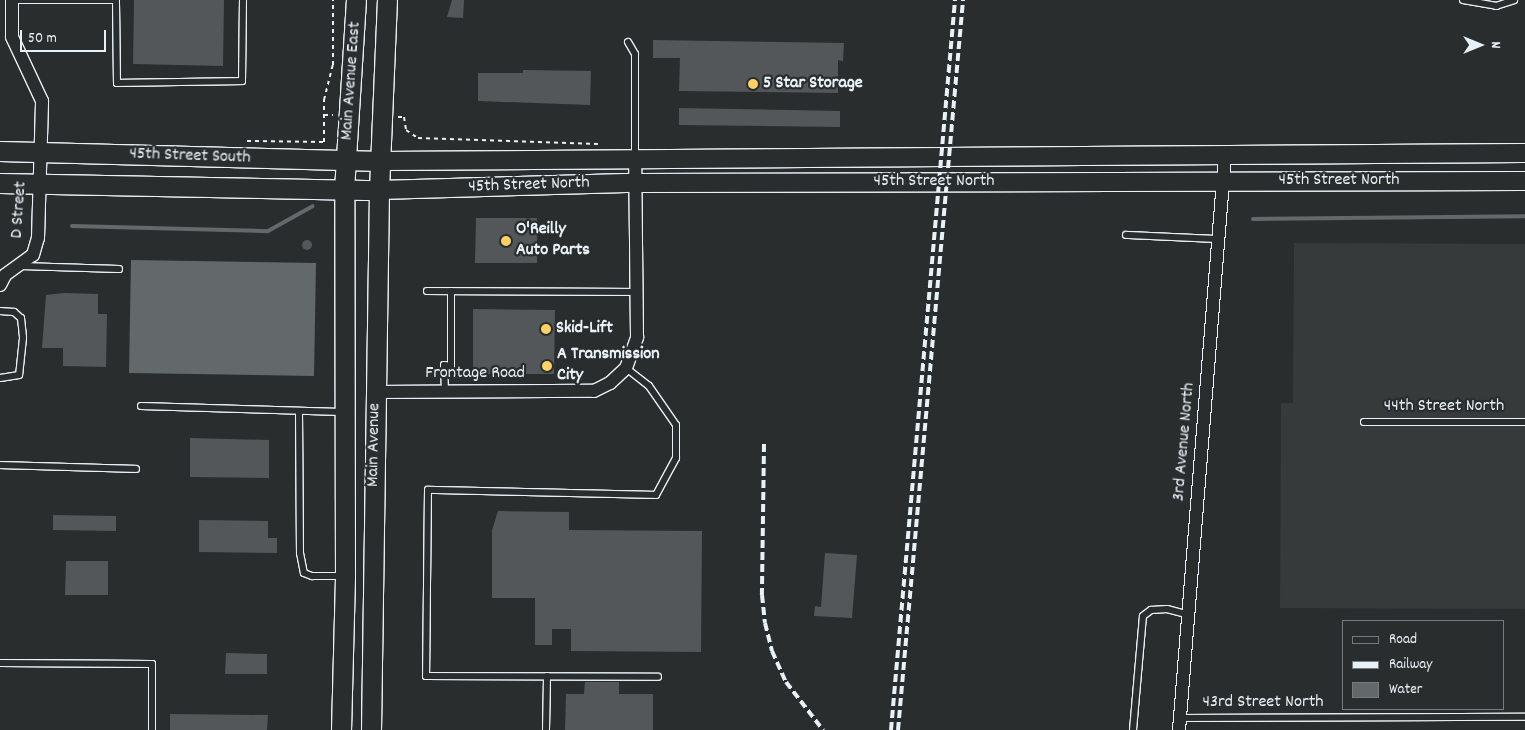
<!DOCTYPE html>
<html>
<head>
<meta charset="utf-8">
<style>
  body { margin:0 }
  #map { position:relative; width:1525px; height:730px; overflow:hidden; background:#2a2d2e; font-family:Dekko,sans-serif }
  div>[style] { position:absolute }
  .built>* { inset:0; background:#363a3b }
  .water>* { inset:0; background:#63686b }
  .stream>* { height:4px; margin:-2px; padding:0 2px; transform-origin:2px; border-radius:2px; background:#63686b }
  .building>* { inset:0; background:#535759 }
  .round { border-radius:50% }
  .path>* { height:2px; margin-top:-1px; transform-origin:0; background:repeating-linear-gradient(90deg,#e8f1f8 0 4px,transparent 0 8px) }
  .roads { filter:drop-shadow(1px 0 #e8f1f8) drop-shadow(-1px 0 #e8f1f8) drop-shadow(0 1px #e8f1f8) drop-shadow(0 -1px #e8f1f8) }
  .lane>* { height:6px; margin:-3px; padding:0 3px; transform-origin:3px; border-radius:3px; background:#2a2d2e }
  .street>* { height:12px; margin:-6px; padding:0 6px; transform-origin:6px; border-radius:6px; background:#2a2d2e }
  .secondary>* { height:18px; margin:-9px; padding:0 9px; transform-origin:9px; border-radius:9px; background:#2a2d2e }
  .primary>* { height:19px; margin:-9.5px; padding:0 9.5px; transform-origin:9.5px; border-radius:9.5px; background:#2a2d2e }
  .rail>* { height:4px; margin-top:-2px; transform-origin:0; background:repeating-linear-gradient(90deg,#e8f1f8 0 8px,transparent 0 12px) }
  .dots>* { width:14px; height:14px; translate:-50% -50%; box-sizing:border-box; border:2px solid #2a2d2e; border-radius:50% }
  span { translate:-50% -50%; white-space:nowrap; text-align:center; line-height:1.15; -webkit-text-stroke:4.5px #2a2d2e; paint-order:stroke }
  .street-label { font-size:18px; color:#e8f1f8 }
  .poi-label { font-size:18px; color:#e8f1f8; font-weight:700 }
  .left { translate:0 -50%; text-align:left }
  .legend { position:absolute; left:1342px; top:620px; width:162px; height:90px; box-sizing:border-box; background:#2a2d2e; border:1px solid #767b7f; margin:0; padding:6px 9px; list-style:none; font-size:15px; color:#e8f1f8 }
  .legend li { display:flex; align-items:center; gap:10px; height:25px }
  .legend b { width:25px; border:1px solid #767b7f }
  .north { position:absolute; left:1455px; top:20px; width:50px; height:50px; -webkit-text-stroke:4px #2a2d2e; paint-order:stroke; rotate:90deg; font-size:14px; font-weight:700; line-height:20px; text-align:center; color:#e8f1f8 }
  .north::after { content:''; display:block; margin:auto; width:18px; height:22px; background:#e8f1f8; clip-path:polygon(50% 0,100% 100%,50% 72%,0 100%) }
  .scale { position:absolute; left:20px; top:30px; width:86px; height:22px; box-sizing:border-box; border:2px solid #e8f1f8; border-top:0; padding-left:6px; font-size:15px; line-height:18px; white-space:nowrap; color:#e8f1f8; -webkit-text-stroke:4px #2a2d2e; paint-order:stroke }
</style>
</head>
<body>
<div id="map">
  <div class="built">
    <div style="clip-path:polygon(1294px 243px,1525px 244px,1525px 609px,1280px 608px,1281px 403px,1293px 403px)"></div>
  </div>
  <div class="water">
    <div style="clip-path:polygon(131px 260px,316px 263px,314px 376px,129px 373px)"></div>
  </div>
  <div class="stream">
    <div style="left:1253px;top:219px;width:272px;rotate:-0.6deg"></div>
    <div style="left:72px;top:226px;width:196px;rotate:1.5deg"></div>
    <div style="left:268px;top:231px;width:51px;rotate:-29.1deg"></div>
  </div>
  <div class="building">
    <div style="clip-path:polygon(134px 0,224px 0,223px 66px,133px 64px)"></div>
    <div style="clip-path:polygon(452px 0,464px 0,463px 18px,447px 17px)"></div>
    <div style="clip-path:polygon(653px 40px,844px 43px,843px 61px,838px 60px,838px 93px,679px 91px,680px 58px,653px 58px)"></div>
    <div style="clip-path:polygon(523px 70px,591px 71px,590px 105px,478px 101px,478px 73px,523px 73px)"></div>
    <div style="clip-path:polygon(679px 108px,840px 111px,840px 127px,679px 125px)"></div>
    <div style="clip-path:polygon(476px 218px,537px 218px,537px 263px,475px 263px)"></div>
    <div class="round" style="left:302px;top:240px;width:10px;height:10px"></div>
    <div style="clip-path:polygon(64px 293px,98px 294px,98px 314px,107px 314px,106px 367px,63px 366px,63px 348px,42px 348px,46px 295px)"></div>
    <div style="clip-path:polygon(473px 309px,555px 310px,554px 374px,473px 374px)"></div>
    <div style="clip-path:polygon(190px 438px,269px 440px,269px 478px,190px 477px)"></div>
    <div style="clip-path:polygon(498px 511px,569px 512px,569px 530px,702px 531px,701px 652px,571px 651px,571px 629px,552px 629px,552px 645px,535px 645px,535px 598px,492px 598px,492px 530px)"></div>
    <div style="clip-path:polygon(53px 515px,116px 516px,116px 531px,53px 530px)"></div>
    <div style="clip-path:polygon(199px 520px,268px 521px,268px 538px,277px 538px,277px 553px,199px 552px)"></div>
    <div style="clip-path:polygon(825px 553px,857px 555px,852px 618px,814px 616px,815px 606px,821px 607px)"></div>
    <div style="clip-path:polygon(66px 561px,108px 561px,108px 595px,65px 595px)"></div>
    <div style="clip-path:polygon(226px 653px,267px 654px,267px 674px,225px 674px)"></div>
    <div style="clip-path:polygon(585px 682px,619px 682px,619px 694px,653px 694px,653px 730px,565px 730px,566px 694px,584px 694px)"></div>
    <div style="clip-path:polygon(170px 714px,268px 715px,267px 730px,170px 730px)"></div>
  </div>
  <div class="path">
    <div style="left:324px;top:115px;width:9px"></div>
    <div style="left:398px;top:117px;width:6px"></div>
    <div style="left:404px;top:117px;width:13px;rotate:81deg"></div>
    <div style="left:406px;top:130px;width:14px;rotate:34deg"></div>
    <div style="left:418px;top:138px;width:180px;rotate:1.9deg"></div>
    <div style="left:247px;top:141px;width:77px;rotate:0.7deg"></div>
    <div style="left:324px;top:142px;width:42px;rotate:-90deg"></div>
    <div style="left:324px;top:100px;width:36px;rotate:-76deg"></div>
    <div style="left:333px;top:65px;width:65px;rotate:-90deg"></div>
  </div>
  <div class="roads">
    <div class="lane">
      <div style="left:12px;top:0;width:104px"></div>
      <div style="left:1463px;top:0;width:34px;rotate:10deg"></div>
      <div style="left:1496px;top:6px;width:19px;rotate:-18deg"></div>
      <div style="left:116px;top:2px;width:81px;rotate:89.3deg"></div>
      <div style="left:117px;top:83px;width:125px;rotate:-0.9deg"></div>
      <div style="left:242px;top:81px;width:81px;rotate:-89.3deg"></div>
      <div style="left:628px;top:42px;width:14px;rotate:60deg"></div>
      <div style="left:635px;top:54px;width:103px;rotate:90deg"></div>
      <div style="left:1126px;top:235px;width:93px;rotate:2.5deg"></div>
      <div style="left:21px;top:266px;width:98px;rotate:1.8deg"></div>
      <div style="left:427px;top:291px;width:210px;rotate:0.3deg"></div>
      <div style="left:0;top:311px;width:14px;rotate:4deg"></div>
      <div style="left:14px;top:312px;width:9px;rotate:41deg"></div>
      <div style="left:21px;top:318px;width:20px;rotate:84deg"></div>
      <div style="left:23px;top:338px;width:37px;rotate:96deg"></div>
      <div style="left:19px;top:375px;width:19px;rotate:171deg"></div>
      <div style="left:626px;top:368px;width:29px;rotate:38deg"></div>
      <div style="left:649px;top:386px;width:47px;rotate:55.3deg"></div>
      <div style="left:676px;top:425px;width:33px;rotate:90deg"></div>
      <div style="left:676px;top:458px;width:42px;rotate:118.4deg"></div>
      <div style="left:656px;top:495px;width:228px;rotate:-178.7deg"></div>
      <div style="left:428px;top:490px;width:186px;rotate:90.6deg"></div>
      <div style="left:426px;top:676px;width:232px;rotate:0.2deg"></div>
      <div style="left:445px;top:392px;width:27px;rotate:-92deg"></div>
      <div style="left:444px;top:365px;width:7px;rotate:8deg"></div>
      <div style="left:451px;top:366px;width:75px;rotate:-90deg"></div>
      <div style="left:141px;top:406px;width:201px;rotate:1.7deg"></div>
      <div style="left:299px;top:411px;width:142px;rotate:89.6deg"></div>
      <div style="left:300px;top:553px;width:20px;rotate:79deg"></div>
      <div style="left:304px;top:573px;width:9px;rotate:21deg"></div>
      <div style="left:312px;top:576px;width:31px"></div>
      <div style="left:1364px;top:422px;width:161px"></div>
      <div style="left:0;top:465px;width:136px;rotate:1.7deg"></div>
      <div style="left:0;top:663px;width:152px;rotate:0.4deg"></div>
      <div style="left:152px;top:664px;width:66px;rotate:90deg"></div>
      <div style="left:1180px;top:718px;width:345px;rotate:-0.2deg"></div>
      <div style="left:546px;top:730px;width:54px;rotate:-88.9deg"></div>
      <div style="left:1133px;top:730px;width:114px;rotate:-85deg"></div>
      <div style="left:1143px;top:616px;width:10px;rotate:-37deg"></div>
      <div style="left:1151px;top:610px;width:16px;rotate:-4deg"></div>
      <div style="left:1167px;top:609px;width:23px;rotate:15deg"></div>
    </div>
    <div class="street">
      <div style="left:0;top:285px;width:11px;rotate:-63deg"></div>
      <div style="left:5px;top:275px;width:34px;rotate:-36deg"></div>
      <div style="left:33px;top:255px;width:18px;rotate:-74deg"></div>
      <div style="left:38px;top:238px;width:137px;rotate:-88.3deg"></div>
      <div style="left:42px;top:101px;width:71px;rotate:-115.1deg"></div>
      <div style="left:12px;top:37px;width:37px;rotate:-90deg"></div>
      <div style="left:375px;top:392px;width:219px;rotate:-0.3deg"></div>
      <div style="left:594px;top:391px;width:18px;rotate:-27deg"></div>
      <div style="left:610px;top:383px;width:22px;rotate:-43deg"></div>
      <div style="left:626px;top:368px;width:33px;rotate:-70deg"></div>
      <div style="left:637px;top:337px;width:179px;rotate:-90.6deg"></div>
      <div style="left:1179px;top:730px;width:576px;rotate:-85.42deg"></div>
    </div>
    <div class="secondary">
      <div style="left:381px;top:161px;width:1144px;rotate:-0.4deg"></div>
      <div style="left:379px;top:190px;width:256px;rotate:-1.6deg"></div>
      <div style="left:635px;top:183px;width:890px;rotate:-0.13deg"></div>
    </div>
    <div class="primary">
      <div style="left:0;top:151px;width:381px;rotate:1.5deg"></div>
      <div style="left:0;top:183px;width:379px;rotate:1.1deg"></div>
      <div style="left:341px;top:730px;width:154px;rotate:-88.5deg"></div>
      <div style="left:345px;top:576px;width:386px;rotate:-90.1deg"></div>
      <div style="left:344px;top:190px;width:190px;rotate:-86.4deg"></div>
      <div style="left:371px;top:730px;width:540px;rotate:-89.15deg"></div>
      <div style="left:379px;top:190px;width:190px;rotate:-87.6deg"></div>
    </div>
  </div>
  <div class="rail">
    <div style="left:764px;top:444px;width:151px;rotate:90.8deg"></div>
    <div style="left:762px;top:595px;width:28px;rotate:84deg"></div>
    <div style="left:765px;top:623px;width:29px;rotate:76deg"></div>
    <div style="left:772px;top:651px;width:34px;rotate:66deg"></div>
    <div style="left:786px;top:682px;width:61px;rotate:52.4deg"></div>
    <div style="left:891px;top:730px;width:733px;rotate:-84.99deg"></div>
    <div style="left:898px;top:730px;width:733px;rotate:-84.91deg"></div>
  </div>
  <div class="dots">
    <div style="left:753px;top:84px;background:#ffd166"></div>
    <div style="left:506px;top:241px;background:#ffd166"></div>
    <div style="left:546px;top:329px;background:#ffd166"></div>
    <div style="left:547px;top:366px;background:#ffd166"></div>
  </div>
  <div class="street-label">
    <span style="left:352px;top:81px;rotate:-86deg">Main Avenue East</span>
    <span style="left:190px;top:157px;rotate:2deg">45th Street South</span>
    <span style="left:1339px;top:181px">45th Street North</span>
    <span style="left:934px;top:182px">45th Street North</span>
    <span style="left:529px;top:186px;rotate:-2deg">45th Street North</span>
    <span style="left:20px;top:210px;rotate:-86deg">D Street</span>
    <span style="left:475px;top:374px">Frontage Road</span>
    <span style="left:1444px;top:407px">44th Street North</span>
    <span style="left:1185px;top:442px;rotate:-85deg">3rd Avenue North</span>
    <span style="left:375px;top:445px;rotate:-89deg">Main Avenue</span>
    <span style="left:1263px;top:703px">43rd Street North</span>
  </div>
  <div class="poi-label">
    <span class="left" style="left:763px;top:84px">5 Star Storage</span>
    <span class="left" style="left:516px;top:241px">O'Reilly<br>Auto Parts</span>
    <span class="left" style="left:556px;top:329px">Skid-Lift</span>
    <span class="left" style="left:557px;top:366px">A Transmission<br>City</span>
  </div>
  <ul class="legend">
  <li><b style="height:6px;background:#2a2d2e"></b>Road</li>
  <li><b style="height:6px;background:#e8f1f8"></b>Railway</li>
  <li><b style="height:14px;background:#63686b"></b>Water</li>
  </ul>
  <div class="north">N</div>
  <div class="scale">50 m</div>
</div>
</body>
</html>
